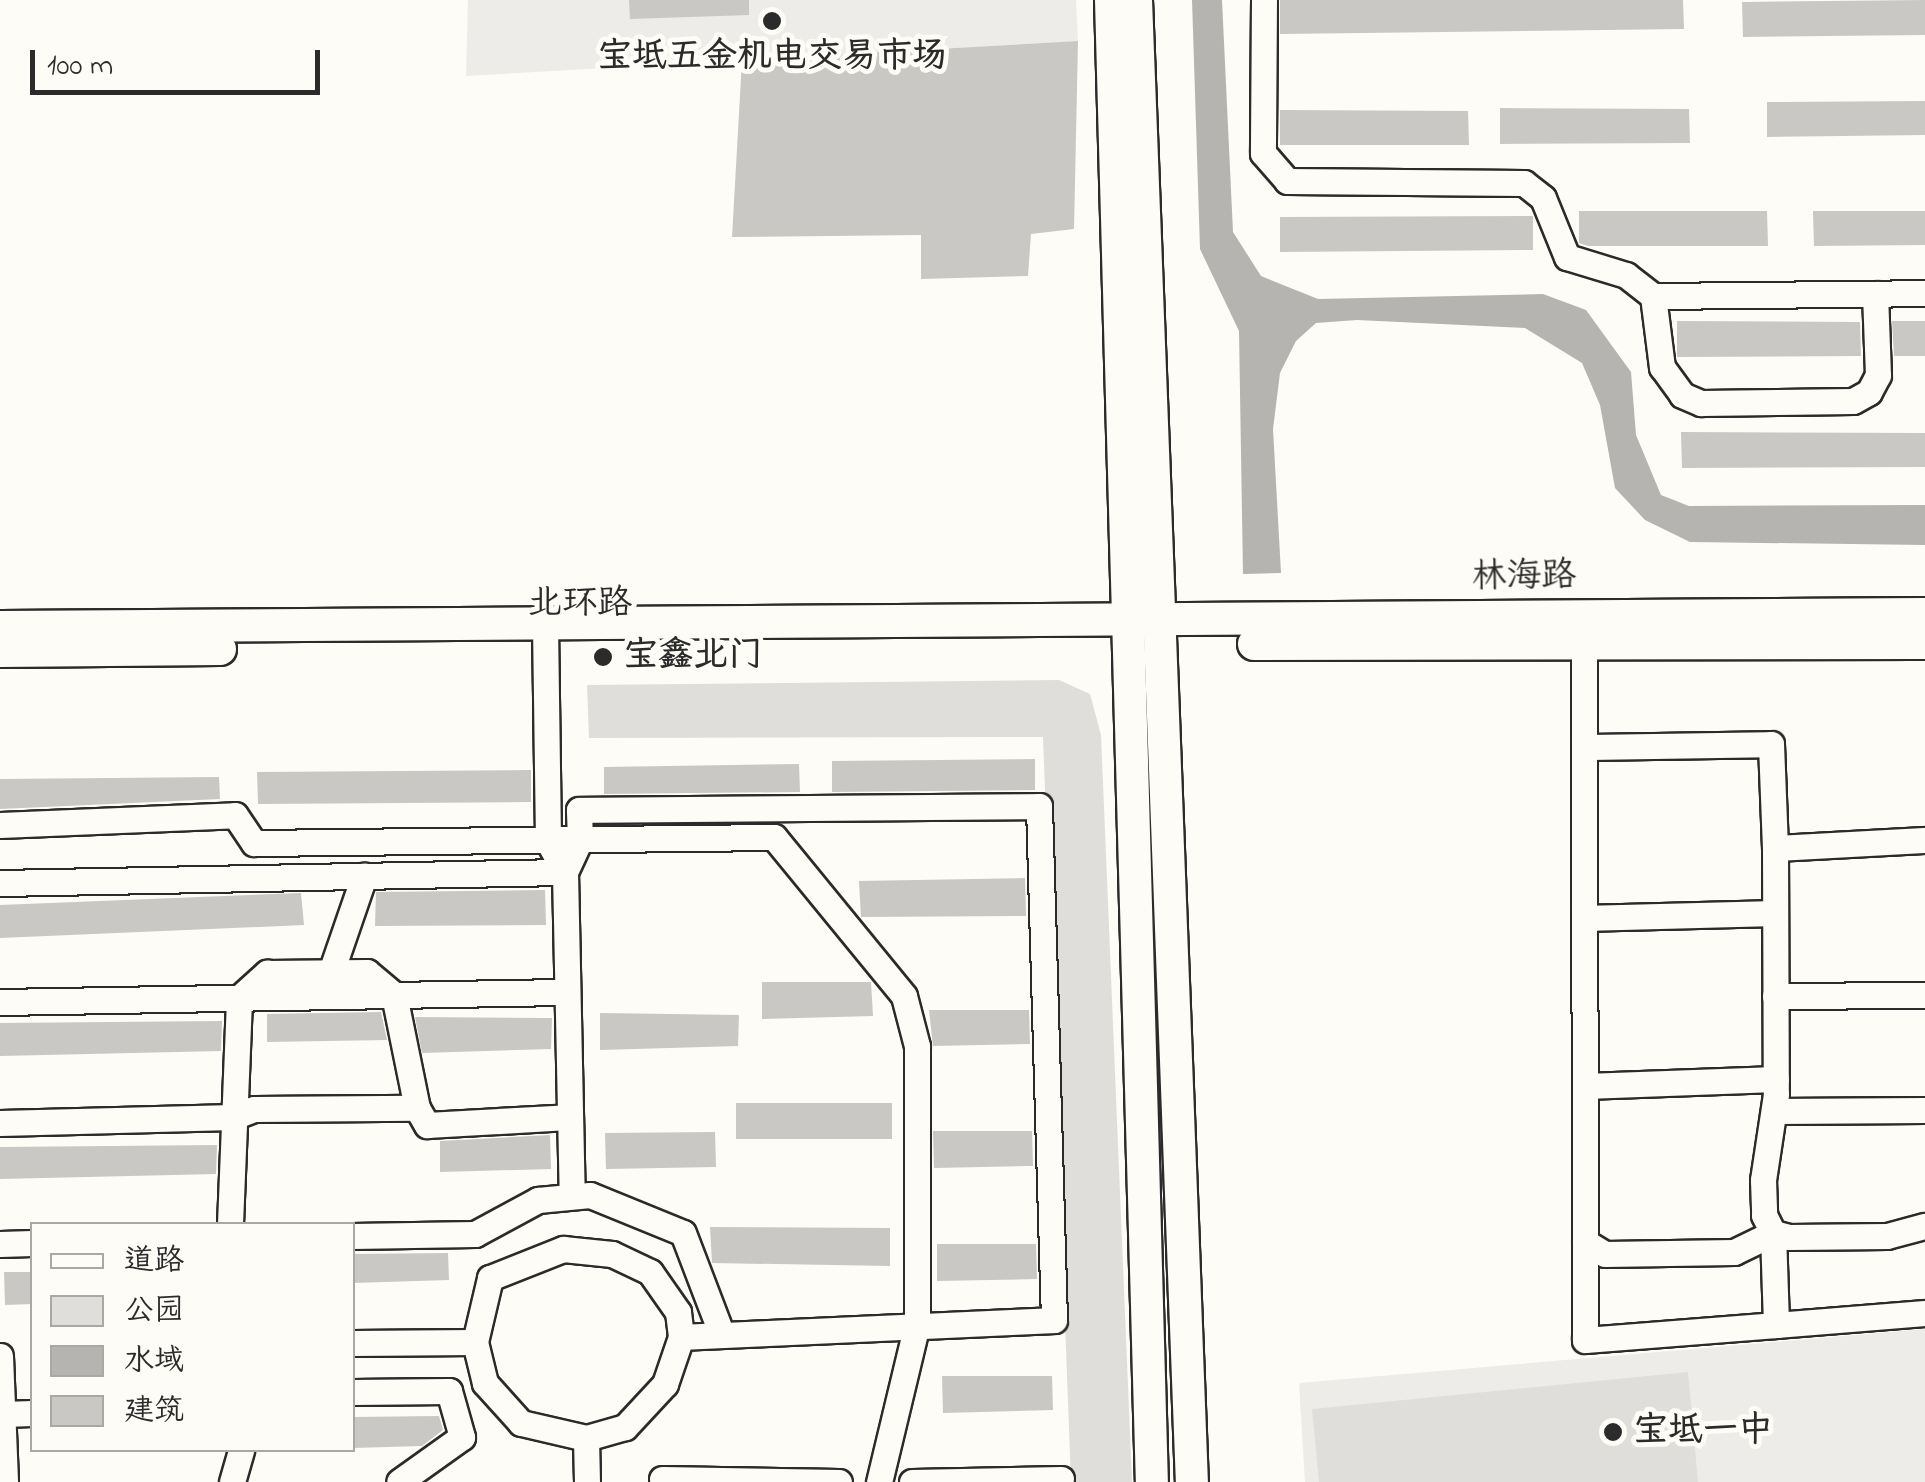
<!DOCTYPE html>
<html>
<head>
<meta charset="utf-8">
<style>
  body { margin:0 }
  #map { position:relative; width:1925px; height:1482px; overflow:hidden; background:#fdfcf7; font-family:"Indie Flower","LXGW WenKai TC",sans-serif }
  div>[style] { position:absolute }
  .built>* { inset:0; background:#edece8 }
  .green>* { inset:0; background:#dfdeda }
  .water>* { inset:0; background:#b5b4b1 }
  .building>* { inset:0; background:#c9c8c4 }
  .roads { filter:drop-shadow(2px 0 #2b2b2b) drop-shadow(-2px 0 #2b2b2b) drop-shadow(0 2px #2b2b2b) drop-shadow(0 -2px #2b2b2b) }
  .minor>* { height:25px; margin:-12.5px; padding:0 12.5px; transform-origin:12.5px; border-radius:12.5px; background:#fdfcf7 }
  .major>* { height:32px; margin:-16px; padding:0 16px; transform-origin:16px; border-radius:16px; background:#fdfcf7 }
  .dots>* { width:28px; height:28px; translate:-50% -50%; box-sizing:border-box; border:5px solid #fdfcf7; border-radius:50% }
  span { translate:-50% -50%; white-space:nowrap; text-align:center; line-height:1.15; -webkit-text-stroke:10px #fdfcf7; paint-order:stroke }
  .poi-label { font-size:35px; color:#2b2b2b; font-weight:700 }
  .left { translate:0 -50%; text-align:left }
  .street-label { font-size:35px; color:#2b2b2b }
  .legend { position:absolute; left:30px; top:1222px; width:325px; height:230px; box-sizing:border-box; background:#fdfcf7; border:2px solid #a9a8a5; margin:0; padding:12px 18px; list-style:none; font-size:30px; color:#2b2b2b }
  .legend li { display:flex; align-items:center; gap:20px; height:50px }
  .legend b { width:50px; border:2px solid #a9a8a5 }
  .scale { position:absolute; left:30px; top:50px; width:290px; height:45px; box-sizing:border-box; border:5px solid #2b2b2b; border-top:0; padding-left:12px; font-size:30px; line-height:35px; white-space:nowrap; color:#2b2b2b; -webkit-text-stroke:8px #fdfcf7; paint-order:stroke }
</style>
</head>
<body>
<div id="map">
  <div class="built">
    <div style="clip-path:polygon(468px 0,1076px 0,1078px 41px,466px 76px)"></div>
    <div style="clip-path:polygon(1925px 1329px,1925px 1482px,1305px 1482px,1299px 1383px)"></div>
  </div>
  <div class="green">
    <div style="clip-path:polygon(1059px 680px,1090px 694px,1101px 735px,1132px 1482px,1071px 1482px,1043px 737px,589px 738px,587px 685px)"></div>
    <div style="clip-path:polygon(1688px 1372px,1698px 1482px,1319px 1482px,1312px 1409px)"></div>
  </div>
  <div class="water">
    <div style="clip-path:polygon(1192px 0,1222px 0,1233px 232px,1261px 276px,1318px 299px,1543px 294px,1586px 310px,1631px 372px,1636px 435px,1661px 495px,1689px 506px,1925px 505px,1925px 545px,1690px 542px,1645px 520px,1615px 488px,1600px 405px,1582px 363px,1525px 328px,1357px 320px,1316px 323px,1296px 341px,1280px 373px,1273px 429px,1281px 573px,1243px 574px,1239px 331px,1200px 249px)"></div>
  </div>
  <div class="building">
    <div style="clip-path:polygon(629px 0,749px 0,749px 15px,630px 19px)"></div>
    <div style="clip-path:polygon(1280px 0,1683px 0,1684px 29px,1280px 34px)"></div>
    <div style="clip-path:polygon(1925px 0,1925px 35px,1743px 37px,1742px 2px)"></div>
    <div style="clip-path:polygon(1078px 41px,1074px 229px,1031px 234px,1028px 276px,921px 279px,921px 235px,732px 237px,742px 60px)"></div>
    <div style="clip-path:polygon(1925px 101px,1925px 135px,1767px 137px,1767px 102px)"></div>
    <div style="clip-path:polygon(1500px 108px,1689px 109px,1690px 143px,1500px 144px)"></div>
    <div style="clip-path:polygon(1280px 110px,1468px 111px,1469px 145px,1280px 145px)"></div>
    <div style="clip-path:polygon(1579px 211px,1767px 211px,1768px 246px,1588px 246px,1579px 243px)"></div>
    <div style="clip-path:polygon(1813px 211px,1925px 211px,1925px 245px,1814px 246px)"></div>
    <div style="clip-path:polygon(1533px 216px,1533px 250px,1280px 252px,1280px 217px)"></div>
    <div style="clip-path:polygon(1677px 321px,1860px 322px,1861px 356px,1677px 357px)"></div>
    <div style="clip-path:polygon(1892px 321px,1925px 321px,1925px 356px,1894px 356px)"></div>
    <div style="clip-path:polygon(1681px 432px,1925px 433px,1925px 467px,1682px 468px)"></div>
    <div style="clip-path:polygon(1035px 759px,1035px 790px,832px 792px,832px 761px)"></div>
    <div style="clip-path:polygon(799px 764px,800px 792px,604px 794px,604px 767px)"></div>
    <div style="clip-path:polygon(531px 770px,531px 802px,258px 804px,257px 772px)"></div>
    <div style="clip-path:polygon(219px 777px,220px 799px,0 809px,0 779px)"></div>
    <div style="clip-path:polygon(1025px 878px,1026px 916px,861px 917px,859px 881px)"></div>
    <div style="clip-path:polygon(545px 890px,546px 925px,375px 926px,376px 892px)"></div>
    <div style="clip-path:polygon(301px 893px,304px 925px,0 938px,0 905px)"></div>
    <div style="clip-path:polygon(762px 982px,871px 982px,873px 1016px,762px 1019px)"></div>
    <div style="clip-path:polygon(929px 1010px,1029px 1010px,1030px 1044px,933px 1046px)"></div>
    <div style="clip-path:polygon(381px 1012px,387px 1040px,267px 1042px,267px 1014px)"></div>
    <div style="clip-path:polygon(600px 1013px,739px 1015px,738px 1046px,600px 1050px)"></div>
    <div style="clip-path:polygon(415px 1017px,552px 1018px,551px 1049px,422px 1053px)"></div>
    <div style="clip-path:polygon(222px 1021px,221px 1051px,0 1056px,0 1023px)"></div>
    <div style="clip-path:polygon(736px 1103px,892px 1103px,892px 1139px,736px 1139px)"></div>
    <div style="clip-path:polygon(933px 1131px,1032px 1131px,1033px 1166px,934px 1168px)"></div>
    <div style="clip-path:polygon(715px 1132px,716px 1167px,606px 1169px,605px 1133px)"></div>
    <div style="clip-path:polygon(550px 1135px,551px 1169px,440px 1172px,440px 1141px)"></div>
    <div style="clip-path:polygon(217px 1145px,216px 1174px,0 1179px,0 1147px)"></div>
    <div style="clip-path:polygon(710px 1227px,890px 1228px,890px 1266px,712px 1263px)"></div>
    <div style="clip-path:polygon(937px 1244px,1036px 1244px,1037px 1279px,937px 1281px)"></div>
    <div style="clip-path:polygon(448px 1253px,449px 1280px,352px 1283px,352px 1254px)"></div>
    <div style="clip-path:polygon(4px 1272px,32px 1272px,32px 1304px,5px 1305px)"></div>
    <div style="clip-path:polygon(942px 1376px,1052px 1376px,1053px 1410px,943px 1413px)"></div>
    <div style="clip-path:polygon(439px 1416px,443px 1430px,422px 1446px,352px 1448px,352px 1417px)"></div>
  </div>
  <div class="roads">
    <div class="minor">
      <div style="left:1264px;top:0;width:153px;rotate:90.4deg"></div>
      <div style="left:1263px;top:153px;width:37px;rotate:49deg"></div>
      <div style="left:1287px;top:181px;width:237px;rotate:0.5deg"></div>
      <div style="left:1524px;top:183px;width:24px;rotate:38deg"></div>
      <div style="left:1543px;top:198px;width:64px;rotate:67.9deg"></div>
      <div style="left:1567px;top:257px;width:62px;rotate:17deg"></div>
      <div style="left:1626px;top:275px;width:34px;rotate:38deg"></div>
      <div style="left:1653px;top:296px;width:272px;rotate:-0.6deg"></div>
      <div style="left:1653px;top:296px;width:72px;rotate:82.8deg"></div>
      <div style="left:1662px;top:367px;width:34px;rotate:54deg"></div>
      <div style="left:1682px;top:395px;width:21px;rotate:23deg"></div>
      <div style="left:1701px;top:403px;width:152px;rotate:-0.8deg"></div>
      <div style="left:1853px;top:401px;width:18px;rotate:-29deg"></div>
      <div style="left:1869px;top:392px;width:19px;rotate:-62deg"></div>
      <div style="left:1878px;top:375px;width:81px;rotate:-92.1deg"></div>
      <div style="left:545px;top:625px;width:216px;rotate:89.2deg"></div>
      <div style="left:548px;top:841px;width:35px;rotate:61deg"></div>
      <div style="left:565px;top:872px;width:322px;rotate:88.8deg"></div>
      <div style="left:1584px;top:645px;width:695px;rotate:89.92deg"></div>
      <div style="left:1585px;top:1340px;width:192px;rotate:-4.5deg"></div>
      <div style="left:1585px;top:747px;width:186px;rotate:-0.9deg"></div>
      <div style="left:1771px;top:744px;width:104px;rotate:87.8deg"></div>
      <div style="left:0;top:825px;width:235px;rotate:-2.4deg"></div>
      <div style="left:235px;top:815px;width:34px;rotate:56deg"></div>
      <div style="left:254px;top:843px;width:520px;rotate:-0.66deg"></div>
      <div style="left:774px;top:837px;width:205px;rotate:50.7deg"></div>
      <div style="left:904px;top:996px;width:52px;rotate:75.4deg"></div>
      <div style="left:917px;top:1046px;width:278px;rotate:90deg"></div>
      <div style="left:917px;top:1324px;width:163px;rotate:103.5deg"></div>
      <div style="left:1925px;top:840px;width:150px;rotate:176.9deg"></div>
      <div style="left:1775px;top:848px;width:246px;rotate:89.8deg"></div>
      <div style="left:1776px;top:1094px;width:87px;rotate:98.6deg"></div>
      <div style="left:1763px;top:1180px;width:35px;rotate:88deg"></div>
      <div style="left:1764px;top:1215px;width:20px;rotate:63deg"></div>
      <div style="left:1773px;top:1233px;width:16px;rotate:14deg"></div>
      <div style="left:1789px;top:1237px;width:98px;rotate:-0.6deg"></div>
      <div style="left:1887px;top:1236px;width:39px;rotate:-15deg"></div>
      <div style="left:0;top:883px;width:565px;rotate:-1.12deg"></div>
      <div style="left:565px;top:872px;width:35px;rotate:-65deg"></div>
      <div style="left:580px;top:840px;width:30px;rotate:-92deg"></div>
      <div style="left:579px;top:810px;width:460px;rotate:-0.5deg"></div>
      <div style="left:1039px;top:806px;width:514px;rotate:88.33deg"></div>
      <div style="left:1054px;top:1320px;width:373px;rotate:177.4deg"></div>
      <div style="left:1585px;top:918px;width:188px;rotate:-1.5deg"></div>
      <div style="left:331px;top:972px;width:102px;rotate:-71deg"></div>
      <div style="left:1775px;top:996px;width:150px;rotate:-0.4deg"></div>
      <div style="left:0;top:1002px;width:563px;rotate:-1.02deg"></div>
      <div style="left:1585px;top:1086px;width:191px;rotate:-2.1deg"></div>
      <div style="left:1775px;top:1111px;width:150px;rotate:-0.4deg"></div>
      <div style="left:0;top:1123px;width:233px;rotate:-1.5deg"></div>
      <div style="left:233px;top:1117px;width:22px;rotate:-21deg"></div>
      <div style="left:254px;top:1109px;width:163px;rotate:-0.4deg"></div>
      <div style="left:417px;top:1108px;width:20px;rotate:60deg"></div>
      <div style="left:427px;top:1125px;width:141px;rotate:-3.2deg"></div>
      <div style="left:230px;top:1224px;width:226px;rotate:-87.7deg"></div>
      <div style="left:239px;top:998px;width:38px;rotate:-42deg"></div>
      <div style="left:267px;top:973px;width:100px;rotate:-0.6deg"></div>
      <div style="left:367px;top:972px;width:35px;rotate:40deg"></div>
      <div style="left:394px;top:995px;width:115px;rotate:78.5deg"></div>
      <div style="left:352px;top:1236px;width:123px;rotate:-0.9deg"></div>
      <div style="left:475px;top:1234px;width:72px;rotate:-28.4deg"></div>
      <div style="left:538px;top:1200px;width:52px;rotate:-5.5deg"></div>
      <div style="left:590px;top:1195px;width:100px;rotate:22.2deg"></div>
      <div style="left:683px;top:1233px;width:104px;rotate:69.1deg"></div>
      <div style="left:1585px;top:1242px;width:23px;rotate:31deg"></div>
      <div style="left:1605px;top:1254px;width:129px;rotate:-0.9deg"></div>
      <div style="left:1734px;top:1252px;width:43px;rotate:-26deg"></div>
      <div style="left:1773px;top:1233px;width:92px;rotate:88.1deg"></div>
      <div style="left:1776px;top:1325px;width:149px;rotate:-4.6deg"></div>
      <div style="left:0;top:1244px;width:32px;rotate:-2deg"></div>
      <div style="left:563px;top:1249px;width:49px;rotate:5.8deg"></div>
      <div style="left:612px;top:1254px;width:42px;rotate:25.3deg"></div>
      <div style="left:650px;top:1272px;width:49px;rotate:55deg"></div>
      <div style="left:678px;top:1312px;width:25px;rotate:83deg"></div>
      <div style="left:681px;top:1337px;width:50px;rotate:108.8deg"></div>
      <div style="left:665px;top:1384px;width:59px;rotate:132.9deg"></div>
      <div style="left:625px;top:1427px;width:41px;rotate:164.2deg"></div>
      <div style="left:586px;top:1438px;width:67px;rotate:-167deg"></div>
      <div style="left:521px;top:1423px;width:54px;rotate:-132deg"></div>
      <div style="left:485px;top:1383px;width:42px;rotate:-103.7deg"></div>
      <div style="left:475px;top:1342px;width:66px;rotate:-76.8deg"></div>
      <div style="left:490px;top:1278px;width:79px;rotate:-21.7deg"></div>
      <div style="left:352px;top:1343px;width:123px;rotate:-0.5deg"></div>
      <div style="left:0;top:1356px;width:126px;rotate:87.7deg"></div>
      <div style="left:352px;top:1392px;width:97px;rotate:-0.6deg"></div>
      <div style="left:449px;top:1391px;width:48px;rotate:74.2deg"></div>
      <div style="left:462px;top:1437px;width:77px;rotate:144.5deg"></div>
      <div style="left:3px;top:1414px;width:29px;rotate:-2deg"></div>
      <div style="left:586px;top:1438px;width:44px;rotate:88.7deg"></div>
      <div style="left:662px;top:1479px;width:177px;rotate:1deg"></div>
      <div style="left:232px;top:1482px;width:33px;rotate:-74deg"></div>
      <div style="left:912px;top:1482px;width:149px;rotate:-1.2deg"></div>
    </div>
    <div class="major">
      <div style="left:1111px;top:0;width:1483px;rotate:88.42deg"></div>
      <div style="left:1136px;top:0;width:1483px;rotate:87.84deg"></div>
      <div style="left:0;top:627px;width:1925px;rotate:-0.39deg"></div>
      <div style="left:1254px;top:644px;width:671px;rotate:-0.09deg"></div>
      <div style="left:0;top:651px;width:220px;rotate:-0.5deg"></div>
    </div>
  </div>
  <div class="dots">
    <div style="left:772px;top:21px;background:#2b2b2b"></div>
    <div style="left:603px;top:657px;background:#2b2b2b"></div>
    <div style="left:1613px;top:1432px;background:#2b2b2b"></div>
  </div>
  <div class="poi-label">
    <span style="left:772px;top:58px">宝坻五金机电交易市场</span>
    <span class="left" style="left:623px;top:657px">宝鑫北门</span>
    <span class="left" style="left:1633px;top:1432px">宝坻一中</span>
  </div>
  <div class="street-label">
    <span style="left:1524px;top:578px;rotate:-1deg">林海路</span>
    <span style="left:580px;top:605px">北环路</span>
  </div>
  <ul class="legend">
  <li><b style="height:12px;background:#fdfcf7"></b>道路</li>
  <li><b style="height:28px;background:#dfdeda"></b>公园</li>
  <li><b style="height:28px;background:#b5b4b1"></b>水域</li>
  <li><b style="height:28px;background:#c9c8c4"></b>建筑</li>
  </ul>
  <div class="scale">100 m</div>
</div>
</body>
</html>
